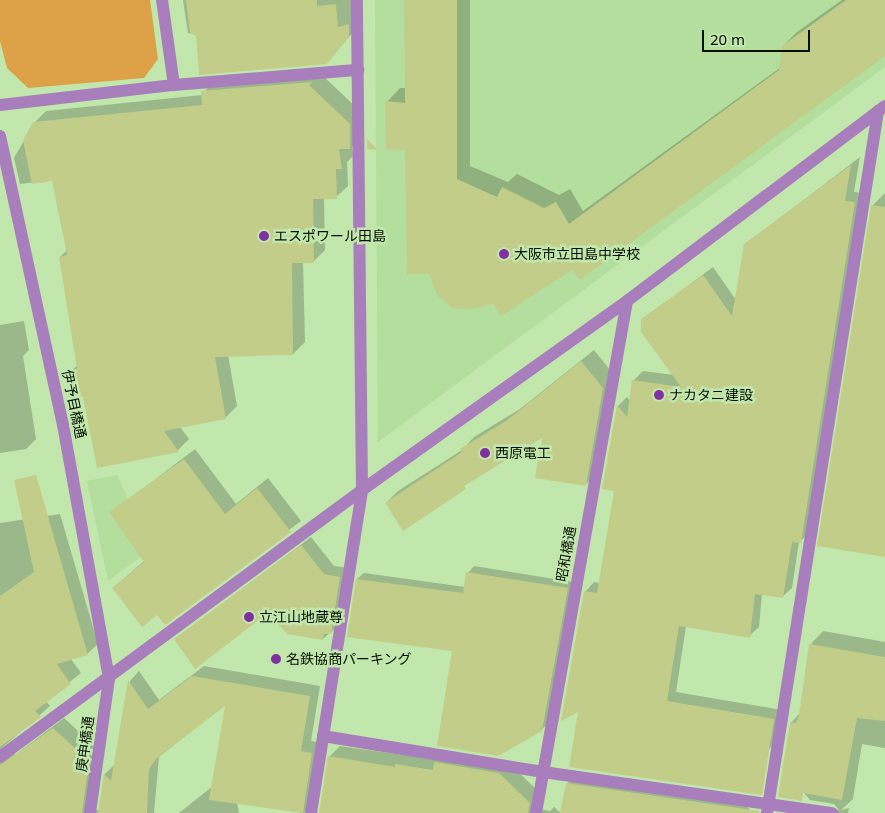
<!DOCTYPE html>
<html>
<head>
<meta charset="utf-8">
<style>
  body { margin:0 }
  #map { position:relative; width:885px; height:813px; overflow:hidden; background:#c1e7ac; font-family:"Noto Sans","Noto Sans JP",sans-serif }
  div>[style] { position:absolute }
  .built>* { inset:0; background:#b4de9d }
  .green>* { inset:0; background:#dda247 }
  .shadow>* { inset:0; background:#0003 }
  .building>* { inset:0; background:#c3cd8a }
  .minor>* { height:12px; margin:-6px; padding:0 6px; transform-origin:6px; border-radius:6px; background:#a87ebc }
  .dots>* { width:14px; height:14px; translate:-50% -50%; box-sizing:border-box; border:2px solid #c1e7ac; border-radius:50% }
  span { translate:-50% -50%; white-space:nowrap; text-align:center; line-height:1.15; -webkit-text-stroke:5px #c1e7ac; paint-order:stroke }
  .poi-label { font-size:14px; color:#040f00 }
  .left { translate:0 -50%; text-align:left }
  .street-label { font-size:14px; color:#040f00 }
  .scale { position:absolute; left:702px; top:30px; width:108px; height:22px; box-sizing:border-box; border:2px solid #040f00; border-top:0; padding-left:6px; font-size:15px; line-height:18px; white-space:nowrap; color:#040f00; -webkit-text-stroke:4px #c1e7ac; paint-order:stroke }
</style>
</head>
<body>
<div id="map">
  <div class="built">
    <div style="clip-path:polygon(375px 0,885px 0,885px 67px,378px 442px)"></div>
    <div style="clip-path:polygon(117px 475px,151px 549px,108px 581px,87px 481px)"></div>
  </div>
  <div class="green">
    <div style="clip-path:polygon(0 0,150px 0,158px 59px,144px 78px,28px 88px,7px 68px,0 41px)"></div>
  </div>
  <div class="shadow">
    <div style="clip-path:polygon(183px 0,351px 0,352px 13px,363px 10px,363px 21px,326px 63px,188px 33px)"></div>
    <div style="clip-path:polygon(405px 0,470px 0,470px 166px,508px 182px,517px 174px,559px 195px,570px 189px,583px 211px,781px 67px,783px 46px,797px 32px,842px 0,885px 0,885px 54px,573px 268px,406px 149px,387px 102px,400px 88px,406px 88px)"></div>
    <div style="clip-path:polygon(320px 73px,361px 112px,362px 136px,352px 146px,353px 156px,347px 162px,348px 186px,336px 197px,324px 198px,325px 250px,313px 262px,303px 262px,305px 342px,293px 354px,228px 355px,237px 406px,225px 418px,180px 427px,189px 439px,178px 450px,98px 467px,84px 396px,72px 370px,78px 365px,60px 257px,67px 250px,53px 180px,20px 184px,14px 158px,34px 123px,46px 111px,202px 95px,214px 80px)"></div>
    <div style="clip-path:polygon(860px 157px,854px 192px,864px 193px,810px 533px,799px 542px,792px 588px,782px 597px,762px 594px,759px 627px,749px 636px,686px 626px,676px 692px,782px 710px,777px 741px,768px 750px,580px 709px,585px 592px,594px 582px,600px 583px,616px 490px,603px 488px,618px 406px,627px 397px,630px 401px,634px 380px,643px 371px,674px 375px,642px 320px,713px 267px,736px 300px,745px 245px)"></div>
    <div style="clip-path:polygon(884px 194px,885px 194px,885px 555px,819px 545px,873px 205px)"></div>
    <div style="clip-path:polygon(24px 321px,29px 350px,23px 356px,36px 439px,26px 449px,0 453px,0 325px)"></div>
    <div style="clip-path:polygon(594px 350px,615px 376px,597px 473px,585px 485px,544px 436px,475px 478px,403px 529px,386px 503px,398px 491px,462px 450px,474px 437px,520px 409px)"></div>
    <div style="clip-path:polygon(195px 449px,236px 504px,268px 478px,301px 521px,165px 624px,158px 613px,113px 588px,144px 561px,111px 513px)"></div>
    <div style="clip-path:polygon(60px 514px,98px 644px,87px 654px,71px 659px,81px 673px,46px 701px,50px 706px,2px 748px,8px 755px,16px 754px,64px 718px,99px 750px,96px 810px,100px 810px,105px 774px,115px 764px,130px 681px,139px 671px,159px 700px,204px 666px,320px 686px,311px 741px,322px 743px,313px 804px,304px 813px,237px 803px,239px 813px,179px 813px,213px 786px,226px 703px,159px 757px,154px 813px,0 813px,0 523px)"></div>
    <div style="clip-path:polygon(311px 537px,334px 566px,349px 568px,340px 624px,323px 639px,269px 611px,176px 639px)"></div>
    <div style="clip-path:polygon(474px 566px,573px 582px,548px 724px,541px 730px,453px 650px,357px 579px,364px 573px,465px 587px,468px 573px)"></div>
    <div style="clip-path:polygon(823px 631px,885px 642px,885px 748px,862px 744px,853px 799px,841px 810px,849px 808px,848px 813px,818px 813px,827px 809px,839px 810px,834px 804px,810px 800px,784px 768px,791px 723px,800px 713px,810px 645px)"></div>
    <div style="clip-path:polygon(340px 746px,439px 760px,509px 763px,539px 792px,540px 809px,550px 811px,554px 807px,561px 813px,320px 813px,329px 757px)"></div>
    <div style="clip-path:polygon(577px 774px,741px 797px,752px 813px,561px 813px,567px 784px)"></div>
  </div>
  <div class="building">
    <div style="clip-path:polygon(186px 0,317px 0,317px 6px,336px 4px,338px 27px,349px 24px,349px 37px,327px 64px,199px 75px,196px 34px,190px 34px)"></div>
    <div style="clip-path:polygon(404px 0,457px 0,457px 179px,497px 197px,502px 187px,544px 208px,556px 202px,569px 224px,779px 70px,782px 46px,846px 0,885px 0,885px 56px,580px 280px,572px 270px,501px 316px,493px 304px,470px 309px,452px 308px,437px 295px,429px 274px,407px 274px,405px 150px,386px 150px,385px 101px,405px 103px)"></div>
    <div style="clip-path:polygon(312px 82px,309px 85px,350px 124px,350px 149px,339px 149px,342px 169px,336px 169px,337px 199px,313px 199px,314px 263px,292px 263px,293px 355px,215px 357px,226px 419px,164px 431px,179px 452px,97px 468px,83px 397px,76px 395px,71px 370px,77px 369px,59px 257px,67px 255px,52px 181px,32px 184px,23px 140px,33px 122px,202px 105px,201px 91px)"></div>
    <div style="clip-path:polygon(367px 139px,378px 150px,367px 149px)"></div>
    <div style="clip-path:polygon(851px 165px,845px 201px,855px 202px,801px 543px,792px 542px,783px 598px,755px 594px,750px 638px,679px 626px,667px 701px,774px 719px,762px 795px,569px 767px,578px 712px,561px 721px,584px 591px,597px 593px,614px 491px,602px 489px,617px 405px,627px 417px,632px 380px,681px 387px,641px 332px,641px 319px,703px 275px,732px 316px,744px 244px)"></div>
    <div style="clip-path:polygon(871px 205px,885px 207px,885px 557px,817px 546px)"></div>
    <div style="clip-path:polygon(581px 361px,603px 388px,586px 486px,535px 478px,542px 438px,464px 486px,466px 489px,403px 531px,385px 503px,462px 452px,460px 449px,506px 421px)"></div>
    <div style="clip-path:polygon(184px 459px,225px 514px,257px 488px,291px 532px,165px 625px,157px 615px,142px 627px,112px 588px,144px 562px,109px 512px)"></div>
    <div style="clip-path:polygon(36px 475px,88px 655px,57px 664px,71px 684px,35px 711px,41px 717px,0 747px,0 596px,34px 572px,14px 480px)"></div>
    <div style="clip-path:polygon(301px 545px,324px 574px,340px 577px,331px 634px,324px 634px,323px 640px,287px 634px,268px 613px,195px 669px,174px 639px)"></div>
    <div style="clip-path:polygon(466px 572px,568px 588px,542px 731px,498px 756px,437px 746px,452px 651px,347px 637px,356px 579px,463px 593px)"></div>
    <div style="clip-path:polygon(809px 644px,885px 657px,885px 721px,857px 718px,842px 800px,803px 793px,802px 801px,778px 797px,790px 722px,796px 723px,799px 715px)"></div>
    <div style="clip-path:polygon(192px 676px,310px 696px,301px 751px,312px 753px,303px 813px,209px 800px,225px 706px,157px 758px,149px 769px,147px 813px,98px 813px,104px 774px,111px 781px,128px 680px,148px 709px)"></div>
    <div style="clip-path:polygon(53px 728px,89px 761px,82px 813px,0 813px,0 765px)"></div>
    <div style="clip-path:polygon(328px 756px,395px 767px,395px 764px,433px 770px,434px 762px,499px 773px,530px 803px,528px 813px,319px 813px)"></div>
    <div style="clip-path:polygon(566px 783px,759px 811px,759px 813px,560px 813px)"></div>
  </div>
  <div class="minor">
    <div style="left:162px;top:0;width:86px;rotate:82deg"></div>
    <div style="left:0;top:105px;width:175px;rotate:-6.6deg"></div>
    <div style="left:174px;top:85px;width:185px;rotate:-4.7deg"></div>
    <div style="left:0;top:136px;width:296px;rotate:77.7deg"></div>
    <div style="left:63px;top:425px;width:258px;rotate:79.7deg"></div>
    <div style="left:109px;top:679px;width:135px;rotate:98.1deg"></div>
    <div style="left:323px;top:736px;width:223px;rotate:9.3deg"></div>
    <div style="left:543px;top:772px;width:292px;rotate:8.1deg"></div>
    <div style="left:0;top:757px;width:450px;rotate:-36.4deg"></div>
    <div style="left:362px;top:490px;width:325px;rotate:-35.5deg"></div>
    <div style="left:627px;top:301px;width:323px;rotate:-37.1deg"></div>
    <div style="left:311px;top:813px;width:327px;rotate:-81deg"></div>
    <div style="left:362px;top:490px;width:490px;rotate:-90.6deg"></div>
    <div style="left:536px;top:813px;width:520px;rotate:-79.92deg"></div>
    <div style="left:767px;top:813px;width:711px;rotate:-81.01deg"></div>
  </div>
  <div class="dots">
    <div style="left:264px;top:236px;background:#8030a0"></div>
    <div style="left:504px;top:254px;background:#8030a0"></div>
    <div style="left:659px;top:395px;background:#8030a0"></div>
    <div style="left:485px;top:453px;background:#8030a0"></div>
    <div style="left:249px;top:617px;background:#8030a0"></div>
    <div style="left:276px;top:659px;background:#8030a0"></div>
  </div>
  <div class="poi-label">
    <span class="left" style="left:274px;top:236px">エスポワール田島</span>
    <span class="left" style="left:514px;top:254px">大阪市立田島中学校</span>
    <span class="left" style="left:669px;top:395px">ナカタニ建設</span>
    <span class="left" style="left:495px;top:453px">西原電工</span>
    <span class="left" style="left:259px;top:617px">立江山地蔵尊</span>
    <span class="left" style="left:286px;top:659px">名鉄協商パーキング</span>
  </div>
  <div class="street-label">
    <span style="left:74px;top:404px;rotate:78deg">伊予目橋通</span>
    <span style="left:566px;top:554px;rotate:-80deg">昭和橋通</span>
    <span style="left:85px;top:744px;rotate:-82deg">庚申橋通</span>
  </div>
  <div class="scale">20 m</div>
</div>
</body>
</html>
